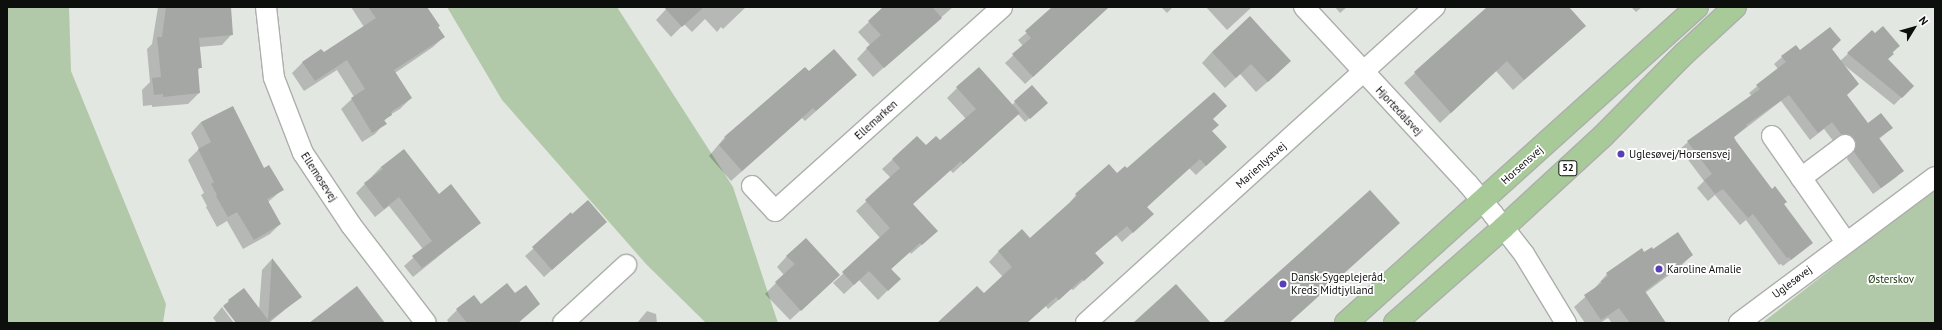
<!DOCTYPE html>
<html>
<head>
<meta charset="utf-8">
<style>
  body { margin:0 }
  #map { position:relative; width:1942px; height:330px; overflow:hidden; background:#e3e7e2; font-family:"PT Sans",sans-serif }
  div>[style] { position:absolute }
  .green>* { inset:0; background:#b1c9a8 }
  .shadow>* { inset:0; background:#0003 }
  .building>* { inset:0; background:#a4a7a3 }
  .roads { filter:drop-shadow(1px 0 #acafab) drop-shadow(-1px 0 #acafab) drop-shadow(0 1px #acafab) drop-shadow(0 -1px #acafab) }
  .minor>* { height:20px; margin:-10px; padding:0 10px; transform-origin:10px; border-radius:10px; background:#fff }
  .primary>* { height:22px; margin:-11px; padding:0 11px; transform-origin:11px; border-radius:11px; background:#a7ca98 }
  .dots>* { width:11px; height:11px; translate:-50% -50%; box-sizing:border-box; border:2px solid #fff; border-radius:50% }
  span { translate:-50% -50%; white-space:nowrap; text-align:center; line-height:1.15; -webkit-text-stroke:3.5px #fff; paint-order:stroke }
  .shield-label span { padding:1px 3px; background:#fff; border:1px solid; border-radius:3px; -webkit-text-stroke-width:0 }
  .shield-label { font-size:10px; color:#0d0f0d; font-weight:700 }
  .street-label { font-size:11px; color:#0d0f0d }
  .poi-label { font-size:11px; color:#0d0f0d }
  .left { translate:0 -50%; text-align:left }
  .park-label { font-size:11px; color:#183609 }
  .frame { position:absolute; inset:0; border:8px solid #0d0f0d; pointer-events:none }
  .north { position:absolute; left:1894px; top:8px; width:40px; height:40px; -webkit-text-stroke:3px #fff; paint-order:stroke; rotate:53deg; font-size:11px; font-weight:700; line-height:16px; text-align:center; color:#0d0f0d }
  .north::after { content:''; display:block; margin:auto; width:14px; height:18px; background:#0d0f0d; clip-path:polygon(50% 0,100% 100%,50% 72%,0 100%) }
</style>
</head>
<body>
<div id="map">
  <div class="green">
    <div style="clip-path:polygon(7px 7px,69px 7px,71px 71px,166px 304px,163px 323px,7px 323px)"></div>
    <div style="clip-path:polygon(447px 7px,617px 7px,733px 187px,778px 323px,706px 323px,646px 264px,502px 100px)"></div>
    <div style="clip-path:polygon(1935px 187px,1935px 323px,1762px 323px,1933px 189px)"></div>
  </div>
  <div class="shadow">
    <div style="clip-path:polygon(158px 7px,230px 7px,232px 34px,222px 45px,199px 47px,201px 67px,197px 71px,199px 93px,188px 104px,152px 107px,152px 105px,143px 106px,142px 90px,150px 82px,147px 49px,152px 44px)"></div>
    <div style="clip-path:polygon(351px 7px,426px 7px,444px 37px,433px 47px,395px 73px,411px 98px,400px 109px,390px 115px,384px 121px,385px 123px,375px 134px,362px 142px,341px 109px,354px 97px,337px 70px,304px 91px,292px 73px,303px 62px,323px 54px,364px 27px)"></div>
    <div style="clip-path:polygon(668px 7px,746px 7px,723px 29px,721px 27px,717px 32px,705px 19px,692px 32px,684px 24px,671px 37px,656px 20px)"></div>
    <div style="clip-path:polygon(885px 7px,953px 7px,873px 77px,857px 59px,870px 45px,858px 32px)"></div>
    <div style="clip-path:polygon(1058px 7px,1109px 7px,1025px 84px,1005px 63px,1023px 46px,1018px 40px)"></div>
    <div style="clip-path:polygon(1161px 7px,1173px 7px,1167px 13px)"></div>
    <div style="clip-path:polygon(1206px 7px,1252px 7px,1227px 30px)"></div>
    <div style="clip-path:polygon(1335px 7px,1347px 7px,1340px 13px)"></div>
    <div style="clip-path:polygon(1500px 7px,1568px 7px,1574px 36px,1513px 90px,1496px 71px,1440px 123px,1404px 83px,1415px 73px)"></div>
    <div style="clip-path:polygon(1631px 7px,1642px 7px,1636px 12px)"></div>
    <div style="clip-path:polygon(1872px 32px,1899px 46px,1887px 59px,1913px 86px,1894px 105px,1844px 65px,1846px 96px,1867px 124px,1892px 128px,1879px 139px,1902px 171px,1895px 178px,1873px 194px,1847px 159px,1849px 151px,1834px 142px,1824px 129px,1810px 140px,1781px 101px,1733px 138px,1812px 243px,1783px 266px,1781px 264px,1779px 265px,1746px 220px,1740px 225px,1715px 195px,1708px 201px,1697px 188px,1704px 181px,1680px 149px,1688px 142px,1752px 96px,1749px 93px,1778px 69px,1774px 64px,1782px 57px,1800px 52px,1830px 49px,1840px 61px)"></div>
    <div style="clip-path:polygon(1212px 52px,1279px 72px,1256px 92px,1240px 74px,1225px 88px,1202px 63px)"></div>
    <div style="clip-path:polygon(804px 68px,808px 73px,845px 85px,805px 121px,802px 118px,731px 181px,709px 156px,725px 137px)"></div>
    <div style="clip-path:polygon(957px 88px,1012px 105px,1015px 102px,1043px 107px,1025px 122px,1018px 114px,953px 173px,950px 170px,912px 204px,926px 241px,911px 254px,910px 252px,891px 269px,899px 279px,878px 300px,859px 280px,844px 294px,833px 283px,881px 239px,856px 211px,891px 178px,882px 169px,917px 137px,926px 146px,940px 141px,966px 119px,947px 98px)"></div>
    <div style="clip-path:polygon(1212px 119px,1211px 131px,1226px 147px,1196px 175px,1189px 168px,1146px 208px,1142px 224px,1122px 242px,1116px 235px,1094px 254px,1103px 263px,1073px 290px,1071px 289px,1048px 309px,1046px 306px,1026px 323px,940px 323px,983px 295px,1003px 277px,989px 262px,999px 251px,1029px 239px,1067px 206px,1076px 195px,1127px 169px)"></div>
    <div style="clip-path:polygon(201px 122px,264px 169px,282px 190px,268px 202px,280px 224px,270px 234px,243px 249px,227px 221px,217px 227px,206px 207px,207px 206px,201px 195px,204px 193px,188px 160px,199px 149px,191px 133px)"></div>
    <div style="clip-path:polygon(404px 150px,439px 195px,480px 223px,413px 277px,404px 266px,423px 249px,389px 206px,375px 217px,356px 193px,381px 167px)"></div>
    <div style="clip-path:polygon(572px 215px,597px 229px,544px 277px,525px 256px)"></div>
    <div style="clip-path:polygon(1641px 250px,1644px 253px,1653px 250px,1692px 255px,1681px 266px,1645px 293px,1656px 323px,1612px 323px,1608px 318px,1600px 323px,1585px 323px,1574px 307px,1594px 289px,1607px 274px)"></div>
    <div style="clip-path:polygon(787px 256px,828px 285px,790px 320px,765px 294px,784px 275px,777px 267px)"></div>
    <div style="clip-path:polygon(272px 259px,300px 297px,269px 323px,237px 323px,224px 305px,244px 289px,259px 310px,262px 270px)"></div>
    <div style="clip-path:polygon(539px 304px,518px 323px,449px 323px,447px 320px,457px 310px,480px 305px)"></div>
    <div style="clip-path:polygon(222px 307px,234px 323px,217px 323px,213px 318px)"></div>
    <div style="clip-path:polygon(647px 311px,656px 314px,657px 323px,637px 323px)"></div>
  </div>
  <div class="building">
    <div style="clip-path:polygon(166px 7px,231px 7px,233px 35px,199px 38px,202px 68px,198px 68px,200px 93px,163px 97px,163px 94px,154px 95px,152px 78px,161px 77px,157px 37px,162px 37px)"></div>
    <div style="clip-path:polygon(368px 7px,427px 7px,440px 26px,438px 27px,445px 37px,394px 70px,412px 98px,391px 112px,392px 115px,384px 120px,387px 124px,372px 133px,351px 98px,365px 89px,347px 60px,315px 81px,302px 62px,321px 49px,324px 52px,376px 18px)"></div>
    <div style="clip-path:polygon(664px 7px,704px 7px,682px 27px)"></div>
    <div style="clip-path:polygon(883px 7px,932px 7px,942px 18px,884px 68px,866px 48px,881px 35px,868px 21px)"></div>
    <div style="clip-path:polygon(1052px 7px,1109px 7px,1033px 77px,1012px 54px,1031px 38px,1025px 31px)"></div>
    <div style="clip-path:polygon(1487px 7px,1569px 7px,1586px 26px,1524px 80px,1507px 61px,1451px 113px,1414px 72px)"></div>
    <div style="clip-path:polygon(1250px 16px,1291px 61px,1268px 82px,1251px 64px,1236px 78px,1212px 52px)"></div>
    <div style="clip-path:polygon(1883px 26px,1900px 46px,1892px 52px,1894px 54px,1888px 59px,1914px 86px,1902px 98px,1847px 53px,1872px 30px,1875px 33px)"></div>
    <div style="clip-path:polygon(1830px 27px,1841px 40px,1832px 49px,1859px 84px,1847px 95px,1868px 123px,1881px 113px,1893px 128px,1879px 138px,1904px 171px,1881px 188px,1854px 152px,1856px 144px,1854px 138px,1849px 134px,1841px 134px,1832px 122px,1818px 133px,1789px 95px,1746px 125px,1747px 126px,1734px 137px,1736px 141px,1772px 189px,1775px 186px,1787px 202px,1784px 204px,1813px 243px,1791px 260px,1789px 257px,1787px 258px,1753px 214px,1748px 218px,1723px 189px,1715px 194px,1704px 180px,1712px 174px,1687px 141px,1760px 89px,1756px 85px,1786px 62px,1781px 56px,1796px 45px,1800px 50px)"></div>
    <div style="clip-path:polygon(834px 49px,857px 75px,816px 111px,813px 108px,742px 171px,719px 145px,726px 138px,724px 137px,805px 67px,809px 71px)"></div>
    <div style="clip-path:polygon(979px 67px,1020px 113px,963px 164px,961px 161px,913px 204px,938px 231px,922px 245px,920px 243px,891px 269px,901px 279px,888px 291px,869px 271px,854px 285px,842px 272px,890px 228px,865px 200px,900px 168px,892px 159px,917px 136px,926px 145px,936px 136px,940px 140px,976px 109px,956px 87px)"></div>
    <div style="clip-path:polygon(1032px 85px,1048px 103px,1030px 119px,1014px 101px)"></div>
    <div style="clip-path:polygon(1214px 92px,1227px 106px,1213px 119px,1219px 125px,1212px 131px,1227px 147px,1206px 166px,1200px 159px,1147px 207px,1154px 214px,1133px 233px,1127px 226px,1095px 253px,1104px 263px,1084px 281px,1082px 279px,1059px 300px,1056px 297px,1027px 323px,937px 323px,977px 286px,984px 293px,1012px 267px,998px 251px,1022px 229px,1030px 238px,1077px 196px,1075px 194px,1109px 164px,1117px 173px,1125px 166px,1127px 168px)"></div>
    <div style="clip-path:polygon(233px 106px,264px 168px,269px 165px,284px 190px,267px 199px,281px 224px,254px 240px,237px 212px,228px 217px,216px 196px,217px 195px,211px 184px,214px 182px,198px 149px,211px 142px,201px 122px)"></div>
    <div style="clip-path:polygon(404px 149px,439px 194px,451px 184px,481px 223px,422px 268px,412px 256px,432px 241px,399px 197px,384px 209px,364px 183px,383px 169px,381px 167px)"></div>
    <div style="clip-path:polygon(1370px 190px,1400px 223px,1289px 323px,1222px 323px)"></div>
    <div style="clip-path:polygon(588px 200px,607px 222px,552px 270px,532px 247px,571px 212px,572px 214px)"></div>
    <div style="clip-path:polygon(1678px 232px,1693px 255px,1645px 291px,1666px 323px,1630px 323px,1619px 308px,1601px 320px,1584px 295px,1602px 283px,1601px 281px,1608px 276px,1606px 273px,1642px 248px,1644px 252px,1652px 247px,1653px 249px)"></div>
    <div style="clip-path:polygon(806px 238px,840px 275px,801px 311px,775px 282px,795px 264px,786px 256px)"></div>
    <div style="clip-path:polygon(272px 258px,302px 297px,269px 321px,271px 323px,236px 323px,223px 306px,229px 302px,228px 300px,244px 288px,268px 320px)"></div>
    <div style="clip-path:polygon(507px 283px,515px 293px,526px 285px,540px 304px,518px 323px,467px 323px,456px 309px,474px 295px,481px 304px)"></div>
    <div style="clip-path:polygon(1176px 284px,1211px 323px,1133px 323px)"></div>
    <div style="clip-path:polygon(357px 286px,385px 323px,309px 323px)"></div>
  </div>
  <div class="roads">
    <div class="minor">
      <div style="left:266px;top:7px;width:71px;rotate:83.6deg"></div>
      <div style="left:274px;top:78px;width:80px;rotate:68.9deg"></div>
      <div style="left:303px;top:153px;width:87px;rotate:56.3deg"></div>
      <div style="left:351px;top:225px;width:123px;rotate:52.6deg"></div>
      <div style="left:1304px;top:7px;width:241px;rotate:47.2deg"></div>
      <div style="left:1468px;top:184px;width:39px;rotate:50deg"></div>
      <div style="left:1493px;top:214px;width:51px;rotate:52.2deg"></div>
      <div style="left:1524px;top:254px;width:81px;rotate:58.7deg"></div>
      <div style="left:1772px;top:136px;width:129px;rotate:55.1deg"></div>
      <div style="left:1801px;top:178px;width:55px;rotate:-36.9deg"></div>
      <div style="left:752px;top:186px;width:34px;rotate:47deg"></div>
      <div style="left:775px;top:211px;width:305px;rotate:-41.9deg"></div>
      <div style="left:563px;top:323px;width:86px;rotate:-42.6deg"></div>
      <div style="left:1086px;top:323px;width:471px;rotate:-42.2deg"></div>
      <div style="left:1739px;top:323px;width:244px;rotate:-36.7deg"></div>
    </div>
    <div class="primary">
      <div style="left:1346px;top:323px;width:472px;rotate:-42deg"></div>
      <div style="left:1395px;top:323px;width:144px;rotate:-41.3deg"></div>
      <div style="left:1503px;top:228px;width:136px;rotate:-42.6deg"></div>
      <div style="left:1603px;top:136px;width:115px;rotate:-45.4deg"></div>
      <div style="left:1684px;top:54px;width:69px;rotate:-42.7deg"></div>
    </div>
  </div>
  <div class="dots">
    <div style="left:1621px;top:154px;background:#593fb7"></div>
    <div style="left:1659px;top:269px;background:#593fb7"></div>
    <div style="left:1283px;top:284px;background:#593fb7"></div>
  </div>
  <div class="shield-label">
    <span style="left:1568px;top:168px">52</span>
  </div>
  <div class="street-label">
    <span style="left:1399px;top:111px;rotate:47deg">Hjortedalsvej</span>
    <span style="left:876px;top:120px;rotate:-42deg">Ellemarken</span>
    <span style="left:1261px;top:165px;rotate:-42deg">Marienlystvej</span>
    <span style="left:1522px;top:165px;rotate:-42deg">Horsensvej</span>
    <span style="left:319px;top:177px;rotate:57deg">Ellemosevej</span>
    <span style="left:1792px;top:282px;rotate:-37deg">Uglesøvej</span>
  </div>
  <div class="poi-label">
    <span class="left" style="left:1629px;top:154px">Uglesøvej/Horsensvej</span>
    <span class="left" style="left:1667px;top:269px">Karoline Amalie</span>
    <span class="left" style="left:1291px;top:284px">Dansk Sygeplejeråd,<br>Kreds Midtjylland</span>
  </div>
  <div class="park-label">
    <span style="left:1891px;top:279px">Østerskov</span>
  </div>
  <div class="frame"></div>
  <div class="north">N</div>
</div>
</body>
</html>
